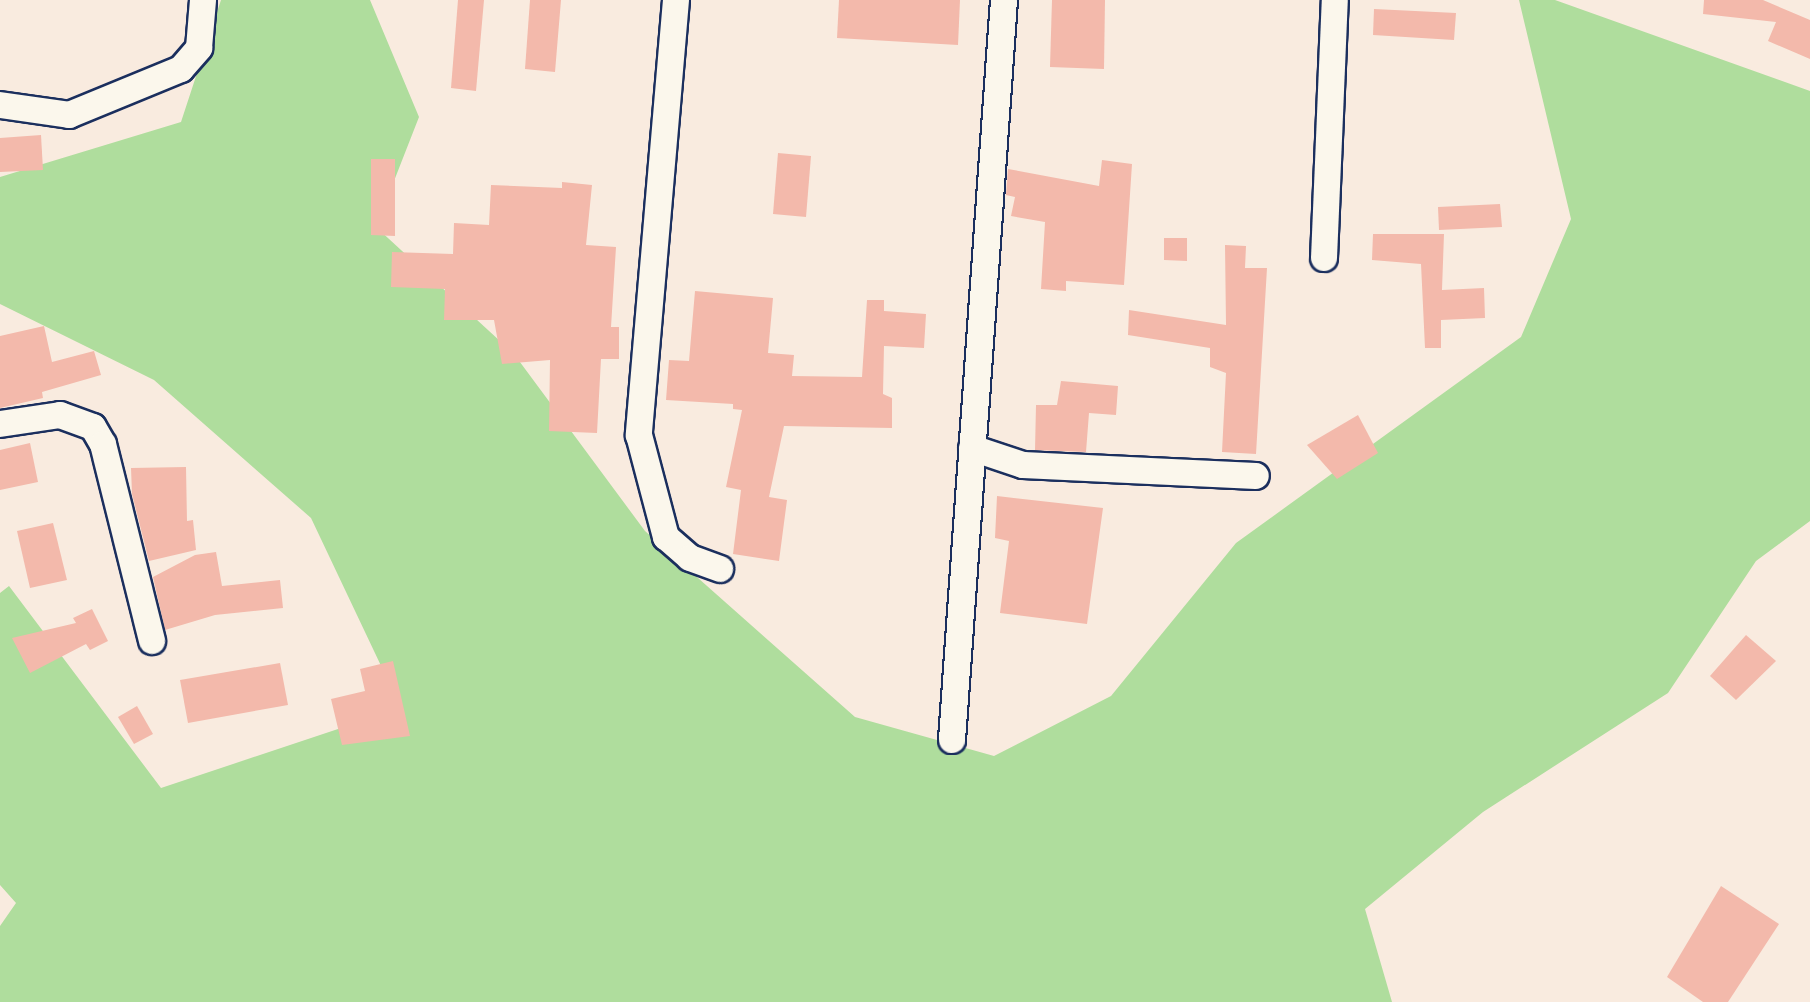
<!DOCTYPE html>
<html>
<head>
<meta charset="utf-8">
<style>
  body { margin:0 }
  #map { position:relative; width:1810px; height:1002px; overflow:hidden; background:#f9ebdf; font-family:"Balsamiq Sans",sans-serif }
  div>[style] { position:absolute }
  .green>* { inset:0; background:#afdd9d }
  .building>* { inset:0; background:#f3b9ab }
  .roads { filter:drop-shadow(2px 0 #1b2f5e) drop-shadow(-2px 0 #1b2f5e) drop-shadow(0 2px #1b2f5e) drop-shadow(0 -2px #1b2f5e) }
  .minor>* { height:26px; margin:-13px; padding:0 13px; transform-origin:13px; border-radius:13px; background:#fbf7ec }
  span { translate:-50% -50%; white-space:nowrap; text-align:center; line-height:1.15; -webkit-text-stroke:5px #fbf7ec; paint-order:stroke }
</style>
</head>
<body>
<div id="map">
  <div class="green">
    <div style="clip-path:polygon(221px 0,370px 0,419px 117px,376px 227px,514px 354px,645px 531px,855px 717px,994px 756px,1111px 696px,1236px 543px,1521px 337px,1571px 219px,1519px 0,1555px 0,1810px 91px,1810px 521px,1756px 561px,1668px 693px,1483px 812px,1365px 909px,1392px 1002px,0 1002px,0 926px,16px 903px,0 885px,0 593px,9px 586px,161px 788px,401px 708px,311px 518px,154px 380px,0 304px,0 177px,181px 122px)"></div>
  </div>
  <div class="building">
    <div style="clip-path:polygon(458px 0,484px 0,476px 91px,451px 88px)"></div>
    <div style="clip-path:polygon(530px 0,561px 0,555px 72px,525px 69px)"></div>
    <div style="clip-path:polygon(839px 0,960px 0,958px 45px,837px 38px)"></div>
    <div style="clip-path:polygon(1052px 0,1105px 0,1104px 69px,1050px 67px)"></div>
    <div style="clip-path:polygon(1704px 0,1763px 0,1810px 20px,1810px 59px,1768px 41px,1776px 22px,1703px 14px)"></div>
    <div style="clip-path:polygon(1374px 9px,1456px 13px,1454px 40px,1373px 35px)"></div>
    <div style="clip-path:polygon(41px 135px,43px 170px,0 172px,0 138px)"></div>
    <div style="clip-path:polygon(778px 153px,811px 156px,806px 217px,773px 214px)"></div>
    <div style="clip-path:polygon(371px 159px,395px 159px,395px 236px,371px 235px)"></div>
    <div style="clip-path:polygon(1102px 160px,1132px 164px,1124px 285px,1066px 281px,1066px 291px,1041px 289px,1045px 222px,1011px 216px,1015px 197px,1006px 195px,1008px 169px,1099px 186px)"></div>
    <div style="clip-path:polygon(562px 182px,592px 185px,586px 245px,616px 247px,611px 327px,619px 327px,619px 359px,601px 359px,597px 433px,549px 431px,550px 360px,502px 364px,494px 320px,444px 320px,445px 289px,391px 287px,392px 252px,453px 254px,454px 223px,489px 225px,491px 185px,562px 188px)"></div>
    <div style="clip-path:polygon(1500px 204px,1502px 227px,1439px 230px,1438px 207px)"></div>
    <div style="clip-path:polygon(1373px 234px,1444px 234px,1442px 290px,1484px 288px,1485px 318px,1441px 320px,1441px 348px,1425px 348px,1421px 264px,1372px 260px)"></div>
    <div style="clip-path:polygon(1164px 238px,1187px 238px,1187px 261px,1164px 260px)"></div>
    <div style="clip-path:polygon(1225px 245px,1246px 246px,1245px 268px,1267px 268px,1256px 454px,1222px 452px,1226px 373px,1210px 367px,1210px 348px,1128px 335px,1129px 310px,1226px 325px)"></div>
    <div style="clip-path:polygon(695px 291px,773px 298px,768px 353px,794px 355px,792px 376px,862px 377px,867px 300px,884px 300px,884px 311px,926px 314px,924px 348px,884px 346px,883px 394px,892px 398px,892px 428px,784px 426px,769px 497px,787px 500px,779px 561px,733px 554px,741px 490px,726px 487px,742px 410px,733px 409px,733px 404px,666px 400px,669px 360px,689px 361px)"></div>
    <div style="clip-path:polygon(44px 326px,52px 362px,94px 351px,101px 375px,42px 392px,43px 398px,0 408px,0 336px)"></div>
    <div style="clip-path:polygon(1061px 381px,1118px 386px,1116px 415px,1089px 413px,1086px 452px,1035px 450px,1036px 405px,1057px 405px)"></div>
    <div style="clip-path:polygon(1358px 415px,1378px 453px,1337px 479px,1307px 445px)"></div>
    <div style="clip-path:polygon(30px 443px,38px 482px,0 490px,0 450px)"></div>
    <div style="clip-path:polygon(186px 467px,187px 521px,193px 520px,196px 550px,149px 561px,132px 494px,131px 468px)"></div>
    <div style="clip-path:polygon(997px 496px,1103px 508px,1087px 624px,1000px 613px,1009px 541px,995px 538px)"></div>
    <div style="clip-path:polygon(53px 523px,67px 580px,30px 588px,17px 531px)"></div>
    <div style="clip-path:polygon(216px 552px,222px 586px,280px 580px,283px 608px,215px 615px,165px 630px,153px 577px,195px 555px)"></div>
    <div style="clip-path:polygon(92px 609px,108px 641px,90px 650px,86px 644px,30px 673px,12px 638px,76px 623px,73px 618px)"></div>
    <div style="clip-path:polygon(1746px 635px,1776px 661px,1736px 700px,1710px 676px)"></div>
    <div style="clip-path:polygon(393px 661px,410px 736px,342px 745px,331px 699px,365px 691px,360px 669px)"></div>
    <div style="clip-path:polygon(280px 663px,288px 705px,188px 723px,180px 680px)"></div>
    <div style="clip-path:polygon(137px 706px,153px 734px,134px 744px,118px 717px)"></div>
    <div style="clip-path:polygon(1721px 886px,1779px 924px,1728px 1002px,1703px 1002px,1667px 977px)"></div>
  </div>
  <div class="roads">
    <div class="minor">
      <div style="left:676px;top:0;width:437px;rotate:94.9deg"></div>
      <div style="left:639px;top:435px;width:106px;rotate:75.2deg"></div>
      <div style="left:666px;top:537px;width:32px;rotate:41deg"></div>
      <div style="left:690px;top:558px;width:32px;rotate:20deg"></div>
      <div style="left:0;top:105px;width:70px;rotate:8.2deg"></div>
      <div style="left:69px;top:115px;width:121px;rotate:-22.3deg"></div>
      <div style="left:181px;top:69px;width:28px;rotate:-49deg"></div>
      <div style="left:199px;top:48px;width:48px;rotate:-85.2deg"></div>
      <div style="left:1324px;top:258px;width:258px;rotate:-87.6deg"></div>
      <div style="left:0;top:424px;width:61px;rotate:-8.5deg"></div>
      <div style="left:60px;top:415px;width:35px;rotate:20deg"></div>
      <div style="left:93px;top:427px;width:20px;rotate:60deg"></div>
      <div style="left:103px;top:444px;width:203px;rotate:76deg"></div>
      <div style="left:972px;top:448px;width:54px;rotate:18.4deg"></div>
      <div style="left:1023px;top:465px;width:233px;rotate:2.7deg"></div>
      <div style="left:952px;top:740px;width:742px;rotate:-85.98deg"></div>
    </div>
  </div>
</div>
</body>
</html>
